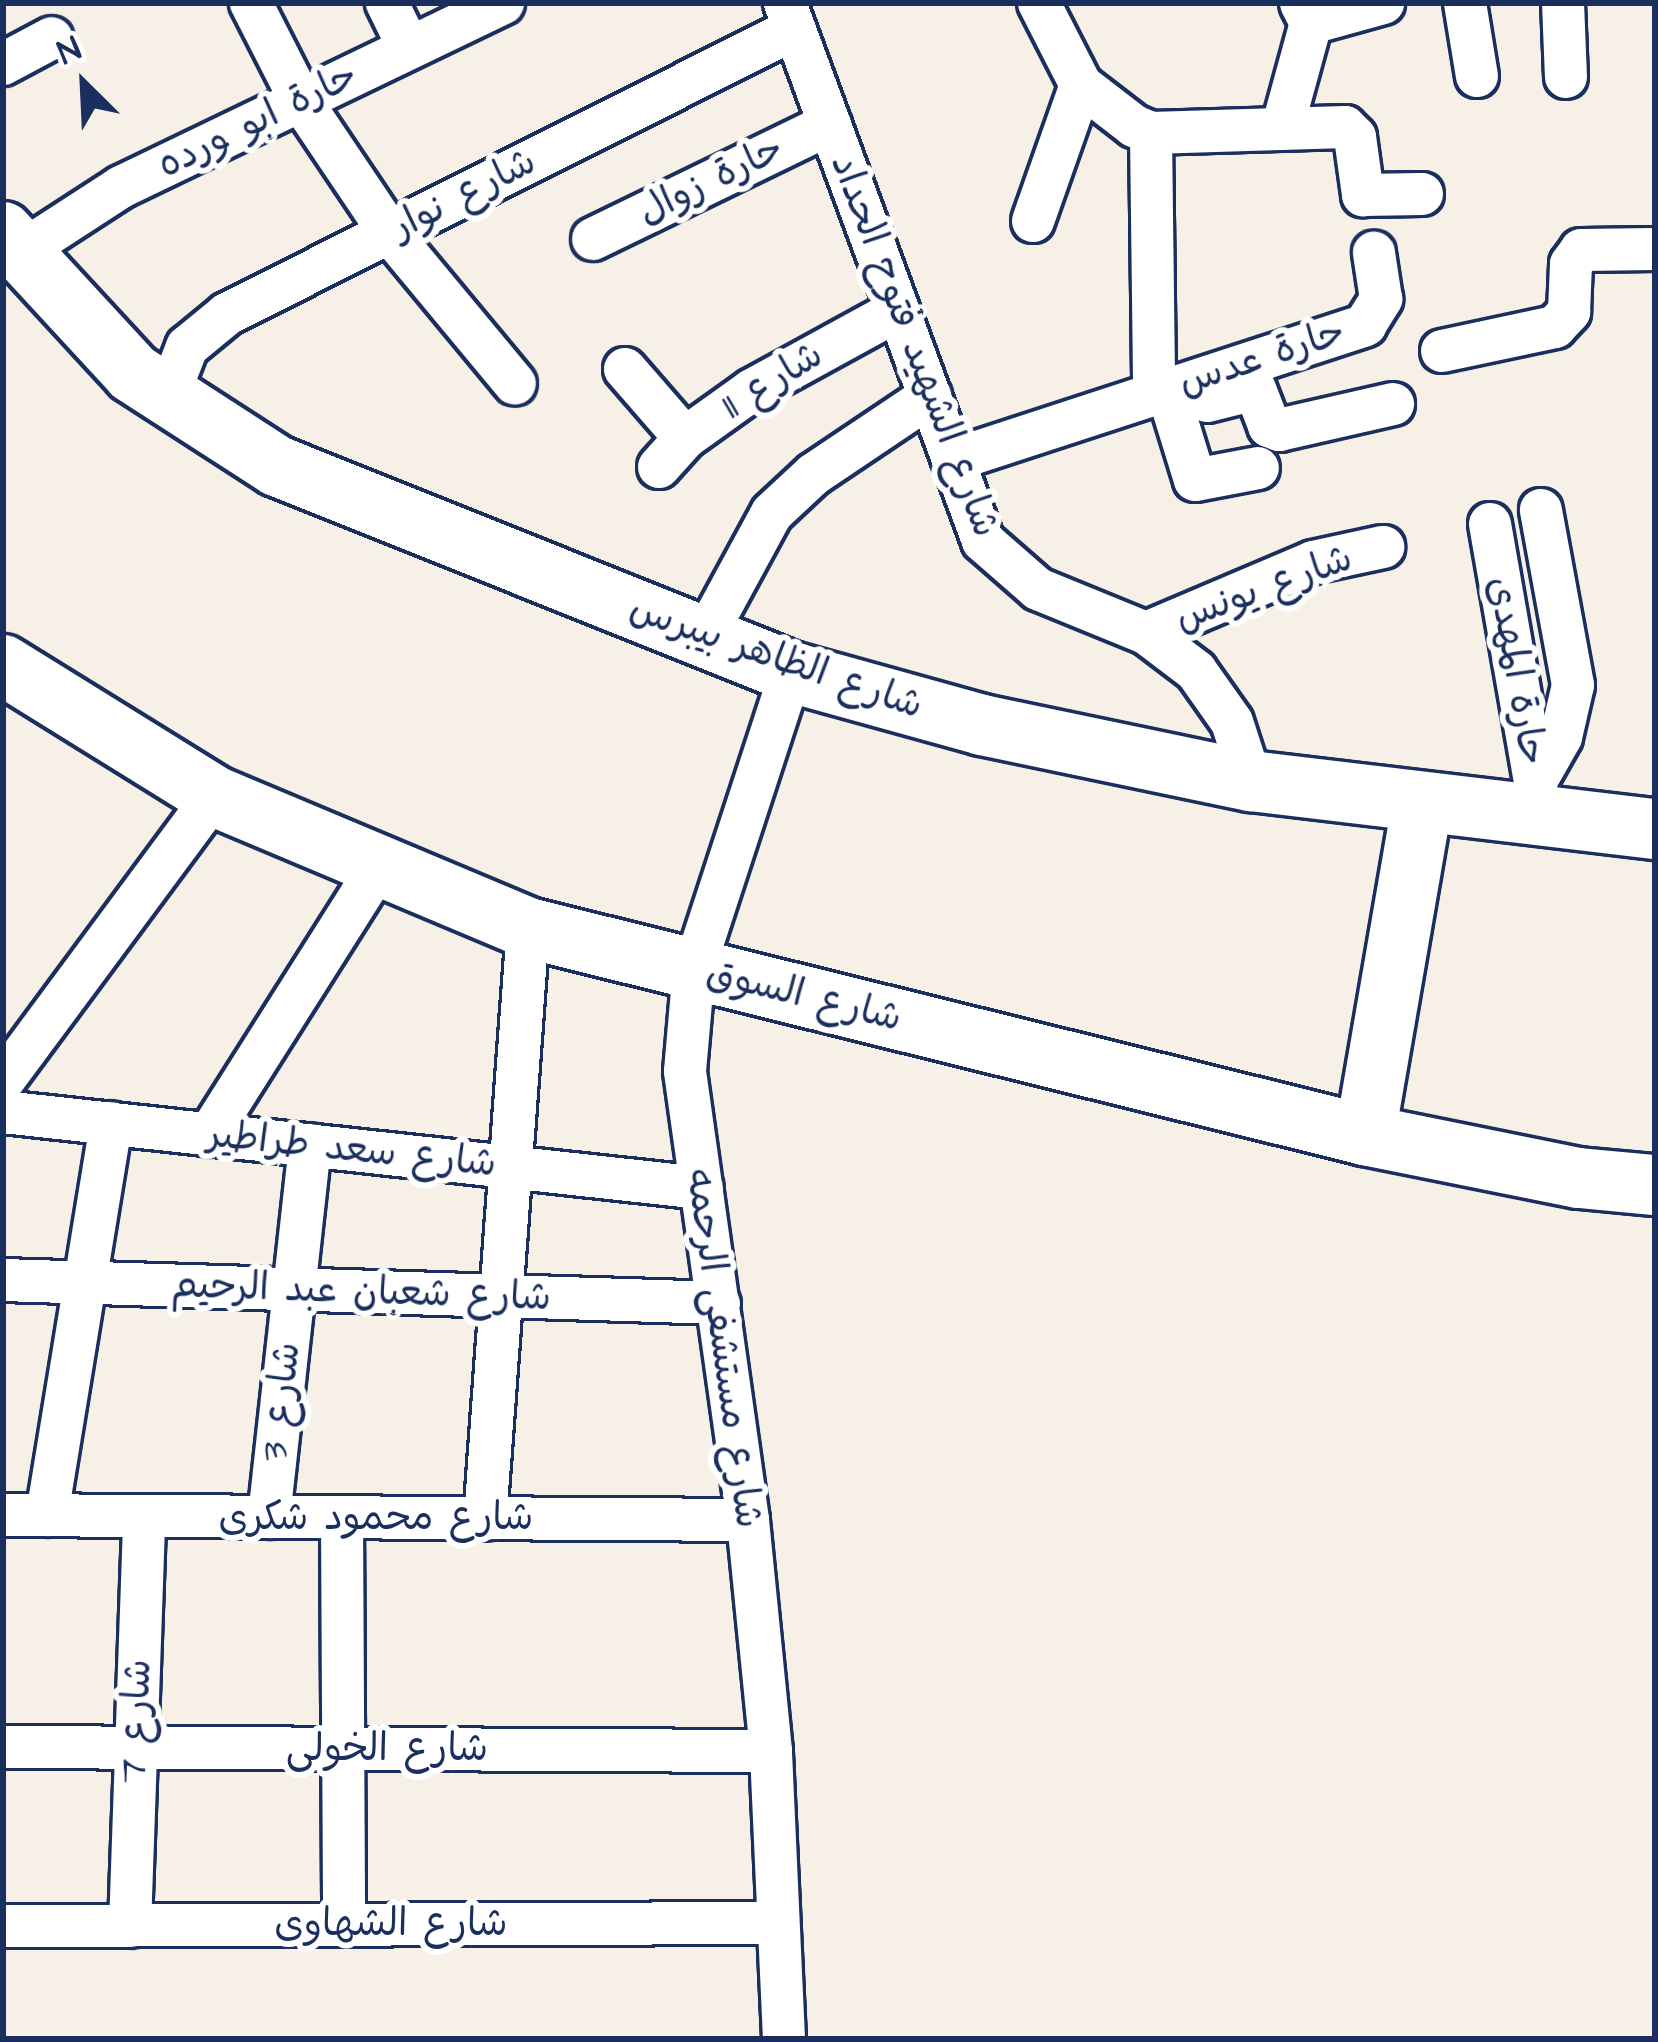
<!DOCTYPE html>
<html>
<head>
<meta charset="utf-8">
<style>
  body { margin:0 }
  #map { position:relative; width:1658px; height:2042px; overflow:hidden; background:#f6f0e7; font-family:"Architects Daughter","Playpen Sans Arabic",sans-serif }
  div>[style] { position:absolute }
  .roads { filter:drop-shadow(3px 0 #1b2f5e) drop-shadow(-3px 0 #1b2f5e) drop-shadow(0 3px #1b2f5e) drop-shadow(0 -3px #1b2f5e) }
  .street>* { height:42px; margin:-21px; padding:0 21px; transform-origin:21px; border-radius:21px; background:#fff }
  .secondary>* { height:60px; margin:-30px; padding:0 30px; transform-origin:30px; border-radius:30px; background:#fff }
  span { translate:-50% -50%; white-space:nowrap; text-align:center; line-height:1.15; -webkit-text-stroke:12px #fff; paint-order:stroke }
  .street-label { font-size:39px; color:#1b2f5e }
  .frame { position:absolute; inset:0; border:6px solid #1b2f5e; pointer-events:none }
  .north { position:absolute; left:24px; top:24px; width:120px; height:120px; -webkit-text-stroke:9px #fff; paint-order:stroke; rotate:336deg; font-size:33px; font-weight:700; line-height:48px; text-align:center; color:#1b2f5e }
  .north::after { content:''; display:block; margin:auto; width:42px; height:54px; background:#1b2f5e; clip-path:polygon(50% 0,100% 100%,50% 72%,0 100%) }
</style>
</head>
<body>
<div id="map">
  <div class="roads">
    <div class="street">
      <div style="left:251px;top:3px;width:110px;rotate:63deg"></div>
      <div style="left:301px;top:101px;width:158px;rotate:56.1deg"></div>
      <div style="left:389px;top:232px;width:197px;rotate:50.3deg"></div>
      <div style="left:387px;top:3px;width:50px;rotate:63.9deg"></div>
      <div style="left:785px;top:3px;width:573px;rotate:69.79deg"></div>
      <div style="left:983px;top:541px;width:73px;rotate:41.1deg"></div>
      <div style="left:1038px;top:589px;width:117px;rotate:22.2deg"></div>
      <div style="left:1146px;top:633px;width:63px;rotate:37.2deg"></div>
      <div style="left:1196px;top:671px;width:62px;rotate:54.8deg"></div>
      <div style="left:1232px;top:722px;width:62px;rotate:72.1deg"></div>
      <div style="left:1039px;top:3px;width:92px;rotate:62.9deg"></div>
      <div style="left:1081px;top:85px;width:67px;rotate:37.7deg"></div>
      <div style="left:1134px;top:126px;width:18px;rotate:22deg"></div>
      <div style="left:1151px;top:133px;width:194px;rotate:-1.8deg"></div>
      <div style="left:1345px;top:127px;width:14px;rotate:45deg"></div>
      <div style="left:1355px;top:137px;width:59px;rotate:82.1deg"></div>
      <div style="left:1363px;top:195px;width:59px;rotate:-1deg"></div>
      <div style="left:1465px;top:3px;width:74px;rotate:80.7deg"></div>
      <div style="left:1563px;top:3px;width:74px;rotate:87.7deg"></div>
      <div style="left:1311px;top:23px;width:75px;rotate:-15.5deg"></div>
      <div style="left:3px;top:64px;width:55px;rotate:-28deg"></div>
      <div style="left:1282px;top:129px;width:110px;rotate:-74.7deg"></div>
      <div style="left:1311px;top:23px;width:22px;rotate:-117deg"></div>
      <div style="left:1151px;top:133px;width:261px;rotate:89.3deg"></div>
      <div style="left:1033px;top:221px;width:144px;rotate:-70.6deg"></div>
      <div style="left:593px;top:239px;width:263px;rotate:-25.9deg"></div>
      <div style="left:21px;top:252px;width:119px;rotate:-33deg"></div>
      <div style="left:121px;top:187px;width:424px;rotate:-25.7deg"></div>
      <div style="left:1442px;top:351px;width:116px;rotate:-12deg"></div>
      <div style="left:1555px;top:327px;width:21px;rotate:-47deg"></div>
      <div style="left:1569px;top:312px;width:48px;rotate:-87.6deg"></div>
      <div style="left:1571px;top:264px;width:17px;rotate:-54deg"></div>
      <div style="left:1581px;top:250px;width:74px;rotate:-0.8deg"></div>
      <div style="left:625px;top:369px;width:91px;rotate:49deg"></div>
      <div style="left:1167px;top:389px;width:95px;rotate:72.9deg"></div>
      <div style="left:1195px;top:480px;width:64px;rotate:-10.8deg"></div>
      <div style="left:168px;top:396px;width:53px;rotate:-68.8deg"></div>
      <div style="left:187px;top:347px;width:52px;rotate:-39.5deg"></div>
      <div style="left:227px;top:314px;width:635px;rotate:-26.69deg"></div>
      <div style="left:1207px;top:401px;width:49px;rotate:-14deg"></div>
      <div style="left:1255px;top:389px;width:40px;rotate:69deg"></div>
      <div style="left:1269px;top:426px;width:11px;rotate:22deg"></div>
      <div style="left:1279px;top:430px;width:117px;rotate:-12.8deg"></div>
      <div style="left:953px;top:460px;width:434px;rotate:-18.1deg"></div>
      <div style="left:1365px;top:325px;width:31px;rotate:-58deg"></div>
      <div style="left:1381px;top:299px;width:47px;rotate:-98.7deg"></div>
      <div style="left:659px;top:467px;width:39px;rotate:-48deg"></div>
      <div style="left:685px;top:438px;width:82px;rotate:-35.6deg"></div>
      <div style="left:752px;top:390px;width:166px;rotate:-28.7deg"></div>
      <div style="left:1490px;top:524px;width:297px;rotate:80.1deg"></div>
      <div style="left:1146px;top:633px;width:181px;rotate:-23deg"></div>
      <div style="left:1313px;top:562px;width:72px;rotate:-12.1deg"></div>
      <div style="left:704px;top:638px;width:142px;rotate:-61.5deg"></div>
      <div style="left:772px;top:513px;width:57px;rotate:-42.9deg"></div>
      <div style="left:814px;top:474px;width:140px;rotate:-33.9deg"></div>
      <div style="left:1535px;top:783px;width:53px;rotate:-60.5deg"></div>
      <div style="left:1561px;top:737px;width:53px;rotate:-77deg"></div>
      <div style="left:1573px;top:685px;width:178px;rotate:-100.4deg"></div>
      <div style="left:3px;top:1081px;width:355px;rotate:-53.5deg"></div>
      <div style="left:3px;top:1112px;width:703px;rotate:6.21deg"></div>
      <div style="left:209px;top:1135px;width:315px;rotate:-57.7deg"></div>
      <div style="left:3px;top:1280px;width:716px;rotate:1.84deg"></div>
      <div style="left:3px;top:1515px;width:745px;rotate:0.38deg"></div>
      <div style="left:47px;top:1515px;width:397px;rotate:-80.7deg"></div>
      <div style="left:269px;top:1517px;width:374px;rotate:-83.7deg"></div>
      <div style="left:342px;top:1517px;width:407px;rotate:89.7deg"></div>
      <div style="left:485px;top:1519px;width:593px;rotate:-85.84deg"></div>
      <div style="left:3px;top:1747px;width:768px;rotate:0.3deg"></div>
      <div style="left:3px;top:1926px;width:775px;rotate:-0.22deg"></div>
      <div style="left:130px;top:1926px;width:410px;rotate:-88deg"></div>
      <div style="left:784px;top:2039px;width:288px;rotate:-92.6deg"></div>
      <div style="left:771px;top:1751px;width:232px;rotate:-95.7deg"></div>
      <div style="left:748px;top:1520px;width:453px;rotate:-98deg"></div>
      <div style="left:685px;top:1071px;width:102px;rotate:-85deg"></div>
      <div style="left:694px;top:969px;width:312px;rotate:-71.9deg"></div>
    </div>
    <div class="secondary">
      <div style="left:3px;top:232px;width:192px;rotate:47.3deg"></div>
      <div style="left:133px;top:373px;width:171px;rotate:32.9deg"></div>
      <div style="left:277px;top:466px;width:554px;rotate:21.84deg"></div>
      <div style="left:791px;top:672px;width:198px;rotate:15.5deg"></div>
      <div style="left:982px;top:725px;width:275px;rotate:11.8deg"></div>
      <div style="left:1251px;top:781px;width:407px;rotate:6.8deg"></div>
      <div style="left:3px;top:665px;width:248px;rotate:31.8deg"></div>
      <div style="left:214px;top:796px;width:341px;rotate:22.8deg"></div>
      <div style="left:528px;top:928px;width:862px;rotate:13.89deg"></div>
      <div style="left:1365px;top:1135px;width:218px;rotate:11.4deg"></div>
      <div style="left:1579px;top:1178px;width:76px;rotate:5.3deg"></div>
      <div style="left:1365px;top:1135px;width:334px;rotate:-80.2deg"></div>
    </div>
  </div>
  <div class="street-label">
    <span style="left:258px;top:121px;rotate:-26deg">حارة ابو ورده</span>
    <span style="left:711px;top:181px;rotate:-26deg">حارة زوال</span>
    <span style="left:464px;top:195px;rotate:-27deg">شارع نوار</span>
    <span style="left:914px;top:346px;rotate:69deg">شارع الشهيد فتوح الحداد</span>
    <span style="left:1262px;top:358px;rotate:-18deg">حارة عدس</span>
    <span style="left:773px;top:381px;rotate:-32deg">شارع 11</span>
    <span style="left:1264px;top:589px;rotate:-20deg">شارع يونس</span>
    <span style="left:776px;top:658px;rotate:19deg">شارع الظاهر بيبرس</span>
    <span style="left:1516px;top:671px;rotate:80deg">حارة المهدى</span>
    <span style="left:804px;top:996px;rotate:14deg">شارع السوق</span>
    <span style="left:352px;top:1150px;rotate:6deg">شارع سعد طراطير</span>
    <span style="left:361px;top:1292px;rotate:2deg">شارع شعبان عبد الرحيم</span>
    <span style="left:723px;top:1348px;rotate:82deg">شارع مستشفى الرحمه</span>
    <span style="left:282px;top:1402px;rotate:-84deg">شارع 3</span>
    <span style="left:376px;top:1518px">شارع محمود شكرى</span>
    <span style="left:137px;top:1721px;rotate:-88deg">شارع 7</span>
    <span style="left:387px;top:1749px">شارع الخولى</span>
    <span style="left:391px;top:1924px">شارع الشهاوى</span>
  </div>
  <div class="frame"></div>
  <div class="north">N</div>
</div>
</body>
</html>
